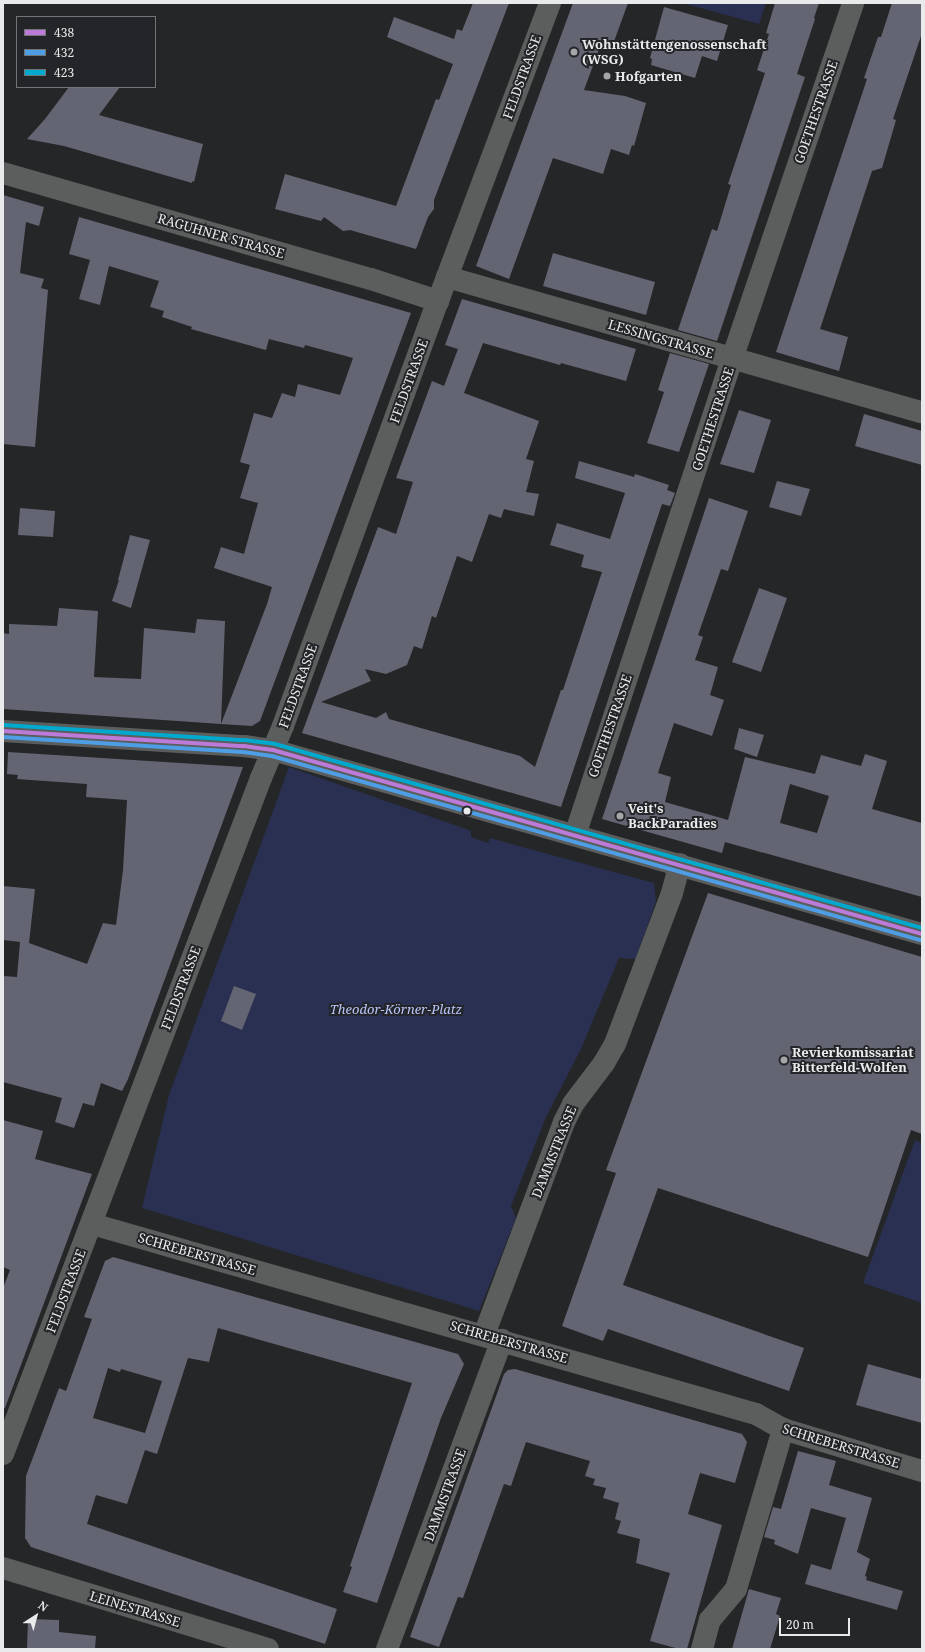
<!DOCTYPE html>
<html>
<head>
<meta charset="utf-8">
<style>
  body { margin:0 }
  #map { position:relative; width:925px; height:1652px; overflow:hidden; background:#252627; font-family:"Noto Serif",serif }
  div>[style] { position:absolute }
  .green>* { inset:0; background:#2a3051 }
  .building>* { inset:0; background:#636573 }
  .minor>* { height:22px; margin:-11px; padding:0 11px; transform-origin:11px; border-radius:11px; background:#5c5d5d }
  .bus-1>* { height:4px; margin:-2px; padding:0 2px; transform-origin:2px; border-radius:2px; background:#bd7bd9 }
  .bus-2>* { height:4px; margin:-2px; padding:0 2px; transform-origin:2px; border-radius:2px; background:#4d9ee5 }
  .bus-3>* { height:4px; margin:-2px; padding:0 2px; transform-origin:2px; border-radius:2px; background:#00a9ce }
  .dots>* { width:11px; height:11px; translate:-50% -50%; box-sizing:border-box; border:2px solid #242528; border-radius:50% }
  span { translate:-50% -50%; white-space:nowrap; text-align:center; line-height:1.15; -webkit-text-stroke:4px #242528; paint-order:stroke }
  .poi-label { font-size:13px; color:#e9eaec; font-weight:700 }
  .left { translate:0 -50%; text-align:left }
  .street-label { font-size:13px; color:#e9eaec }
  .park-label { font-size:13px; color:#b8c5fd; font-style:italic }
  .frame { position:absolute; inset:0; border:4px solid #e9eaec; pointer-events:none }
  .legend { position:absolute; left:16px; top:16px; width:140px; height:72px; box-sizing:border-box; background:#242528; border:1px solid #737476; margin:0; padding:5px 7px; list-style:none; font-size:12px; color:#e9eaec }
  .legend li { display:flex; align-items:center; gap:8px; height:20px }
  .legend b { width:20px; border:1px solid #737476 }
  .north { position:absolute; left:16px; top:1596px; width:40px; height:40px; -webkit-text-stroke:3px #242528; paint-order:stroke; rotate:36deg; font-size:11px; font-weight:700; line-height:16px; text-align:center; color:#e9eaec }
  .north::after { content:''; display:block; margin:auto; width:14px; height:18px; background:#e9eaec; clip-path:polygon(50% 0,100% 100%,50% 72%,0 100%) }
  .scale { position:absolute; left:779px; top:1618px; width:71px; height:18px; box-sizing:border-box; border:2px solid #e9eaec; border-top:0; padding-left:5px; font-size:12px; line-height:14px; white-space:nowrap; color:#e9eaec; -webkit-text-stroke:3px #242528; paint-order:stroke }
</style>
</head>
<body>
<div id="map">
  <div class="green">
    <div style="clip-path:polygon(682px 3px,766px 3px,759px 24px)"></div>
    <div style="clip-path:polygon(289px 767px,463px 828px,471px 831px,471px 837px,488px 843px,490px 838px,654px 883px,656px 901px,636px 959px,619px 958px,581px 1049px,546px 1117px,511px 1206px,516px 1218px,479px 1311px,142px 1208px,169px 1095px)"></div>
    <div style="clip-path:polygon(915px 1140px,922px 1143px,922px 1303px,863px 1283px)"></div>
  </div>
  <div class="building">
    <div style="clip-path:polygon(473px 3px,509px 3px,434px 200px,434px 209px,428px 217px,416px 249px,350px 230px,343px 231px,324px 217px,321px 221px,275px 209px,285px 174px,396px 206px,436px 99px,439px 100px,453px 64px,387px 37px,394px 17px,454px 39px,457px 29px,462px 31px)"></div>
    <div style="clip-path:polygon(573px 3px,628px 3px,612px 47px,601px 44px,584px 90px,625px 96px,646px 103px,634px 146px,632px 145px,629px 155px,611px 149px,603px 174px,553px 158px,509px 279px,476px 266px)"></div>
    <div style="clip-path:polygon(775px 3px,819px 3px,814px 18px,815px 19px,797px 74px,805px 77px,717px 341px,678px 330px,712px 229px,717px 231px,731px 185px,728px 184px,765px 73px,757px 70px,769px 34px,766px 33px)"></div>
    <div style="clip-path:polygon(892px 3px,922px 3px,922px 33px,893px 119px,896px 120px,882px 168px,872px 171px,820px 329px,848px 337px,839px 371px,776px 352px,867px 79px,864px 78px,878px 37px,881px 37px)"></div>
    <div style="clip-path:polygon(664px 7px,728px 25px,717px 61px,702px 56px,695px 78px,651px 65px,652px 59px,650px 58px)"></div>
    <div style="clip-path:polygon(69px 87px,120px 87px,99px 115px,203px 144px,194px 182px,192px 181px,192px 183px,64px 146px,27px 139px,45px 119px)"></div>
    <div style="clip-path:polygon(3px 195px,44px 207px,39px 226px,26px 222px,20px 273px,44px 279px,41px 288px,48px 290px,35px 447px,3px 444px)"></div>
    <div style="clip-path:polygon(79px 217px,411px 313px,260px 721px,252px 726px,221px 724px,267px 604px,272px 587px,214px 568px,221px 547px,244px 554px,258px 503px,240px 498px,250px 465px,240px 462px,254px 413px,272px 418px,282px 393px,295px 397px,298px 384px,340px 395px,353px 358px,305px 345px,304px 348px,269px 339px,266px 350px,191px 329px,192px 327px,162px 317px,164px 311px,150px 307px,159px 281px,109px 266px,100px 305px,79px 299px,90px 260px,69px 254px)"></div>
    <div style="clip-path:polygon(553px 253px,655px 282px,646px 315px,543px 286px)"></div>
    <div style="clip-path:polygon(462px 299px,636px 349px,626px 381px,561px 363px,560px 365px,483px 343px,464px 393px,539px 421px,526px 459px,534px 461px,526px 492px,539px 494px,534px 516px,504px 509px,501px 518px,489px 514px,472px 562px,457px 556px,436px 618px,432px 616px,422px 649px,414px 646px,407px 665px,386px 674px,365px 669px,371px 681px,321px 702px,376px 718px,386px 712px,389px 719px,520px 756px,535px 767px,561px 690px,563px 690px,602px 572px,581px 567px,584px 555px,550px 545px,557px 523px,610px 539px,625px 493px,575px 478px,579px 461px,631px 476px,634px 477px,635px 474px,669px 485px,667px 490px,675px 493px,670px 506px,662px 504px,561px 807px,302px 733px,378px 527px,396px 534px,413px 482px,396px 478px,432px 381px,444px 386px,458px 349px,445px 345px)"></div>
    <div style="clip-path:polygon(670px 353px,709px 364px,679px 452px,647px 443px,664px 392px,658px 390px)"></div>
    <div style="clip-path:polygon(739px 410px,771px 420px,754px 473px,720px 464px)"></div>
    <div style="clip-path:polygon(864px 414px,922px 431px,922px 465px,855px 446px)"></div>
    <div style="clip-path:polygon(777px 481px,810px 489px,801px 516px,769px 507px)"></div>
    <div style="clip-path:polygon(evenodd,709px 498px,748px 511px,728px 571px,721px 569px,698px 635px,703px 637px,695px 660px,718px 667px,710px 695px,724px 700px,712px 736px,674px 723px,658px 773px,671px 777px,665px 802px,728px 820px,745px 757px,815px 774px,821px 755px,861px 766px,865px 754px,887px 761px,872px 809px,922px 823px,922px 897px,725px 842px,722px 853px,602px 819px,709px 498px,790px 784px,829px 796px,817px 833px,780px 823px,790px 784px)"></div>
    <div style="clip-path:polygon(20px 508px,55px 511px,53px 537px,18px 535px)"></div>
    <div style="clip-path:polygon(130px 535px,150px 540px,131px 608px,112px 601px,119px 580px,118px 580px)"></div>
    <div style="clip-path:polygon(759px 588px,787px 598px,761px 672px,732px 662px)"></div>
    <div style="clip-path:polygon(59px 608px,98px 611px,94px 677px,141px 679px,144px 628px,195px 633px,197px 619px,225px 621px,221px 724px,3px 709px,3px 633px,9px 634px,9px 624px,57px 626px)"></div>
    <div style="clip-path:polygon(739px 728px,764px 735px,757px 757px,734px 749px)"></div>
    <div style="clip-path:polygon(8px 752px,243px 767px,128px 1079px,122px 1091px,101px 1083px,94px 1106px,83px 1103px,74px 1128px,55px 1122px,62px 1098px,3px 1082px,3px 976px,17px 977px,20px 942px,3px 940px,3px 886px,35px 889px,29px 943px,87px 964px,103px 923px,116px 925px,123px 870px,127px 800px,86px 797px,87px 784px,17px 779px,18px 775px,7px 774px)"></div>
    <div style="clip-path:polygon(708px 893px,922px 957px,922px 1134px,911px 1130px,868px 1257px,658px 1188px,623px 1285px,804px 1348px,789px 1391px,608px 1329px,603px 1341px,562px 1326px,616px 1173px,606px 1170px)"></div>
    <div style="clip-path:polygon(234px 986px,256px 994px,242px 1030px,221px 1021px)"></div>
    <div style="clip-path:polygon(3px 1120px,43px 1131px,35px 1159px,92px 1174px,5px 1408px,3px 1408px,3px 1288px,10px 1270px,3px 1267px)"></div>
    <div style="clip-path:polygon(evenodd,113px 1257px,458px 1354px,464px 1364px,441px 1418px,377px 1603px,343px 1592px,352px 1567px,350px 1566px,412px 1383px,218px 1328px,209px 1362px,188px 1358px,157px 1454px,145px 1450px,127px 1504px,96px 1495px,87px 1524px,337px 1609px,325px 1644px,31px 1547px,25px 1538px,26px 1476px,59px 1388px,66px 1391px,92px 1319px,84px 1317px,105px 1261px,113px 1257px,108px 1368px,120px 1372px,121px 1369px,162px 1381px,145px 1433px,93px 1418px,108px 1368px)"></div>
    <div style="clip-path:polygon(868px 1364px,922px 1379px,922px 1423px,856px 1405px)"></div>
    <div style="clip-path:polygon(515px 1369px,742px 1434px,747px 1442px,735px 1483px,700px 1473px,688px 1514px,722px 1525px,687px 1649px,679px 1649px,650px 1641px,670px 1573px,636px 1563px,640px 1539px,617px 1533px,621px 1521px,615px 1519px,619px 1503px,603px 1498px,606px 1488px,593px 1485px,595px 1479px,585px 1476px,590px 1461px,526px 1442px,511px 1486px,504px 1484px,463px 1598px,458px 1597px,439px 1647px,410px 1637px,504px 1374px,508px 1370px)"></div>
    <div style="clip-path:polygon(798px 1451px,836px 1461px,829px 1485px,872px 1498px,857px 1552px,870px 1559px,865px 1576px,867px 1577px,866px 1580px,903px 1591px,897px 1610px,805px 1584px,811px 1564px,831px 1570px,846px 1518px,811px 1508px,798px 1554px,774px 1544px,775px 1540px,764px 1537px,773px 1507px,781px 1509px)"></div>
    <div style="clip-path:polygon(749px 1589px,781px 1598px,776px 1614px,780px 1616px,770px 1649px,732px 1649px)"></div>
    <div style="clip-path:polygon(28px 1619px,59px 1620px,59px 1632px,96px 1636px,95px 1649px,27px 1649px)"></div>
  </div>
  <div class="minor">
    <div style="left:3px;top:173px;width:383px;rotate:16.1deg"></div>
    <div style="left:371px;top:279px;width:71px;rotate:18.2deg"></div>
    <div style="left:447px;top:277px;width:494px;rotate:15.9deg"></div>
    <div style="left:3px;top:731px;width:241px;rotate:3.6deg"></div>
    <div style="left:244px;top:746px;width:29px;rotate:8deg"></div>
    <div style="left:273px;top:750px;width:675px;rotate:15.83deg"></div>
    <div style="left:575px;top:835px;width:501px;rotate:-71.75deg"></div>
    <div style="left:732px;top:359px;width:376px;rotate:-71.2deg"></div>
    <div style="left:92px;top:1224px;width:691px;rotate:15.97deg"></div>
    <div style="left:756px;top:1414px;width:31px;rotate:29deg"></div>
    <div style="left:783px;top:1429px;width:145px;rotate:16.8deg"></div>
    <div style="left:484px;top:1335px;width:228px;rotate:-69.4deg"></div>
    <div style="left:564px;top:1122px;width:20px;rotate:-63deg"></div>
    <div style="left:573px;top:1104px;width:51px;rotate:-52.9deg"></div>
    <div style="left:604px;top:1063px;width:22px;rotate:-60deg"></div>
    <div style="left:615px;top:1044px;width:161px;rotate:-69.3deg"></div>
    <div style="left:672px;top:893px;width:30px;rotate:-75deg"></div>
    <div style="left:3px;top:1454px;width:724px;rotate:-69.11deg"></div>
    <div style="left:261px;top:778px;width:56px;rotate:-67.1deg"></div>
    <div style="left:283px;top:726px;width:452px;rotate:-70deg"></div>
    <div style="left:438px;top:301px;width:318px;rotate:-69.4deg"></div>
    <div style="left:3px;top:1568px;width:277px;rotate:17deg"></div>
    <div style="left:387px;top:1649px;width:330px;rotate:-69.6deg"></div>
    <div style="left:702px;top:1649px;width:30px;rotate:-75deg"></div>
    <div style="left:710px;top:1620px;width:40px;rotate:-50deg"></div>
    <div style="left:736px;top:1589px;width:167px;rotate:-73.6deg"></div>
  </div>
  <div class="bus-1">
    <div style="left:3px;top:731px;width:241px;rotate:3.6deg"></div>
    <div style="left:244px;top:746px;width:29px;rotate:8deg"></div>
    <div style="left:273px;top:750px;width:675px;rotate:15.83deg"></div>
  </div>
  <div class="bus-2">
    <div style="left:3px;top:737px;width:240px;rotate:3.6deg"></div>
    <div style="left:243px;top:752px;width:29px;rotate:8deg"></div>
    <div style="left:272px;top:756px;width:674px;rotate:15.85deg"></div>
  </div>
  <div class="bus-3">
    <div style="left:3px;top:725px;width:241px;rotate:3.6deg"></div>
    <div style="left:244px;top:740px;width:31px;rotate:7deg"></div>
    <div style="left:275px;top:744px;width:673px;rotate:15.88deg"></div>
  </div>
  <div class="dots">
    <div style="left:574px;top:52px;background:#a4a5a7"></div>
    <div style="left:607px;top:76px;background:#a4a5a7"></div>
    <div style="left:467px;top:811px;background:#e9eaec"></div>
    <div style="left:620px;top:816px;background:#a4a5a7"></div>
    <div style="left:784px;top:1060px;background:#a4a5a7"></div>
  </div>
  <div class="poi-label">
    <span class="left" style="left:582px;top:52px">Wohnstättengenossenschaft<br>(WSG)</span>
    <span class="left" style="left:615px;top:76px">Hofgarten</span>
    <span class="left" style="left:628px;top:816px">Veit's<br>BackParadies</span>
    <span class="left" style="left:792px;top:1060px">Revierkomissariat<br>Bitterfeld-Wolfen</span>
  </div>
  <div class="street-label">
    <span style="left:522px;top:77px;rotate:-70deg">FELDSTRASSE</span>
    <span style="left:816px;top:112px;rotate:-71deg">GOETHESTRASSE</span>
    <span style="left:221px;top:236px;rotate:16deg">RAGUHNER STRASSE</span>
    <span style="left:661px;top:339px;rotate:16deg">LESSINGSTRASSE</span>
    <span style="left:409px;top:381px;rotate:-70deg">FELDSTRASSE</span>
    <span style="left:713px;top:419px;rotate:-72deg">GOETHESTRASSE</span>
    <span style="left:298px;top:686px;rotate:-70deg">FELDSTRASSE</span>
    <span style="left:610px;top:726px;rotate:-71deg">GOETHESTRASSE</span>
    <span style="left:181px;top:988px;rotate:-69deg">FELDSTRASSE</span>
    <span style="left:554px;top:1152px;rotate:-68deg">DAMMSTRASSE</span>
    <span style="left:197px;top:1254px;rotate:16deg">SCHREBERSTRASSE</span>
    <span style="left:66px;top:1291px;rotate:-69deg">FELDSTRASSE</span>
    <span style="left:509px;top:1342px;rotate:16deg">SCHREBERSTRASSE</span>
    <span style="left:841px;top:1446px;rotate:17deg">SCHREBERSTRASSE</span>
    <span style="left:445px;top:1495px;rotate:-70deg">DAMMSTRASSE</span>
    <span style="left:135px;top:1609px;rotate:17deg">LEINESTRASSE</span>
  </div>
  <div class="park-label">
    <span style="left:396px;top:1009px">Theodor-Körner-Platz</span>
  </div>
  <div class="frame"></div>
  <ul class="legend">
  <li><b style="height:5px;background:#bd7bd9"></b>438</li>
  <li><b style="height:5px;background:#4d9ee5"></b>432</li>
  <li><b style="height:5px;background:#00a9ce"></b>423</li>
  </ul>
  <div class="north">N</div>
  <div class="scale">20 m</div>
</div>
</body>
</html>
